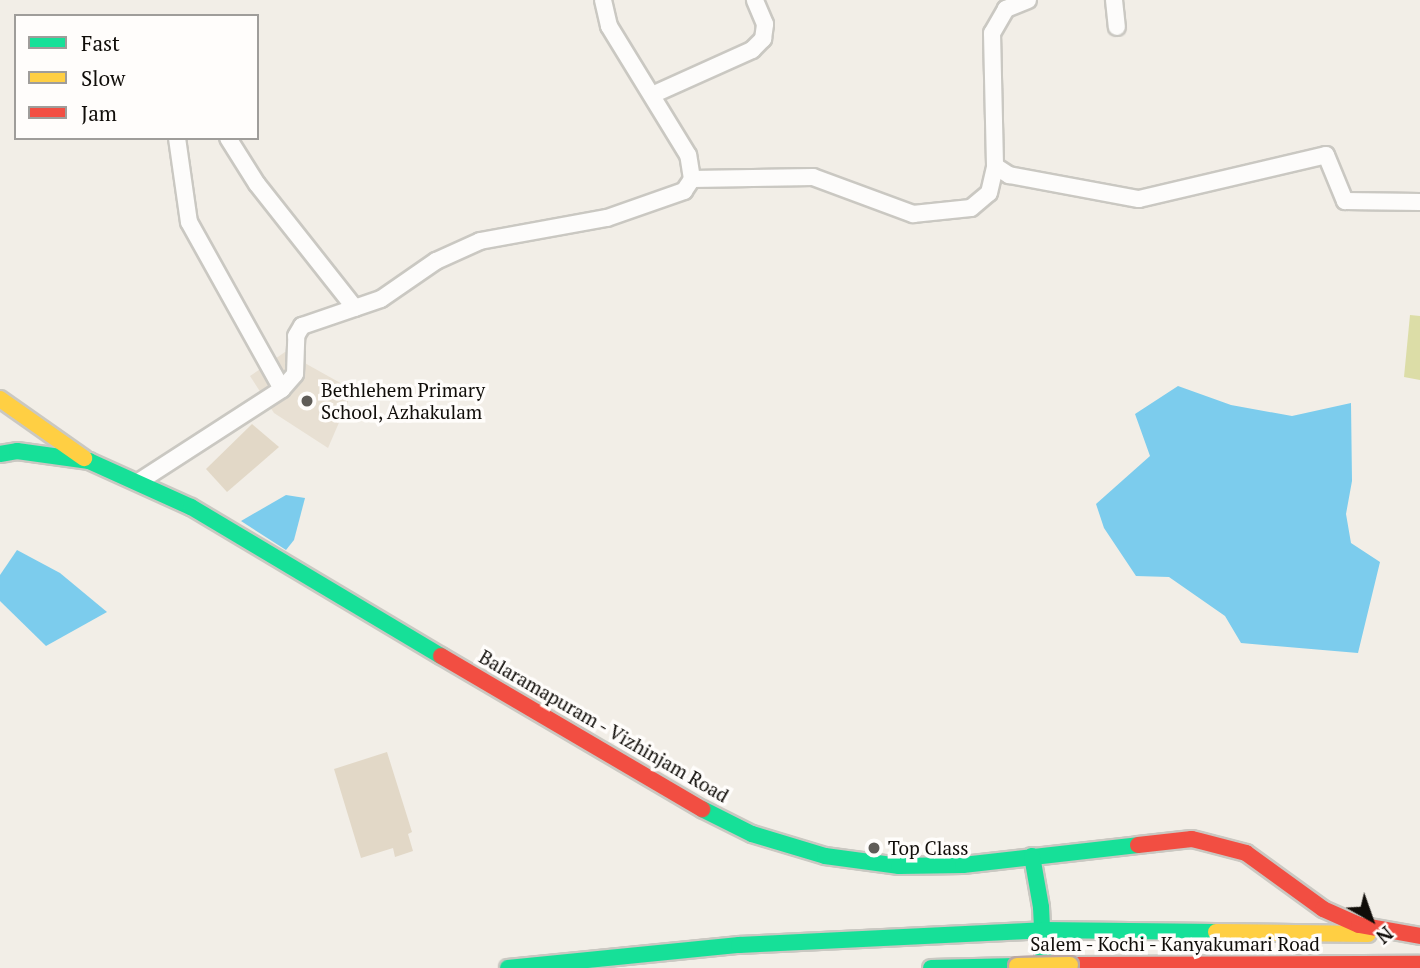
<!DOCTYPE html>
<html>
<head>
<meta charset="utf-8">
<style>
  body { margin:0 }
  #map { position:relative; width:1420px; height:968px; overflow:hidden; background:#f2eee7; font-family:"PT Serif",serif }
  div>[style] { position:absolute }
  .built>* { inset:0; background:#e8e0d3 }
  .green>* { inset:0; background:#dcdda7 }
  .water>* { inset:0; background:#7ccced }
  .building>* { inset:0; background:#e2d8c7 }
  .roads { filter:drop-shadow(2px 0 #cac8c2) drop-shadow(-2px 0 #cac8c2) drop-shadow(0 2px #cac8c2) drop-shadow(0 -2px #cac8c2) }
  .street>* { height:16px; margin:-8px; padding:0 8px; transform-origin:8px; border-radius:8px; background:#fdfcfb }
  .fast>* { height:16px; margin:-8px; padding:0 8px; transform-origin:8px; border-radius:8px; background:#16e098 }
  .slow>* { height:16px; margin:-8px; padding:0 8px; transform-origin:8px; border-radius:8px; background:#ffcf43 }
  .jam>* { height:16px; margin:-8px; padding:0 8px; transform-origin:8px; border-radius:8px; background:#f24e42 }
  .bridges { filter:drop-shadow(2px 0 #b9a7a4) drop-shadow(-2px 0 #b9a7a4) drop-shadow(0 2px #b9a7a4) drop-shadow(0 -2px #b9a7a4) }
  .slow-bridge>* { height:16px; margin:-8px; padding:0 8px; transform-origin:8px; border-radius:8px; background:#ffcf43 }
  .dots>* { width:19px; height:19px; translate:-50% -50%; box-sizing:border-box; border:4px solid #fffdfb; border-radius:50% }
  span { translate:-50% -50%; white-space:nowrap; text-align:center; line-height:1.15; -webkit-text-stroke:7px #fffdfb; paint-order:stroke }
  .poi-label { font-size:19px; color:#100d09 }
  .left { translate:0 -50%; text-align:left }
  .street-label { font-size:19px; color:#100d09 }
  .legend { position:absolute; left:14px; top:14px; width:245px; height:126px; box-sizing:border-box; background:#fffdfb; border:2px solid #9f9d9a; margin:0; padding:9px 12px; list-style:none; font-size:21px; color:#100d09 }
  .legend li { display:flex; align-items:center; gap:14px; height:35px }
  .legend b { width:35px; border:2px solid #9f9d9a }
  .north { position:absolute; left:1336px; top:884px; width:70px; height:70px; -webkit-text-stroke:5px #fffdfb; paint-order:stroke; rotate:140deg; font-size:19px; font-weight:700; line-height:28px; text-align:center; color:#100d09 }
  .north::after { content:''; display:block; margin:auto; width:24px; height:32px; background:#100d09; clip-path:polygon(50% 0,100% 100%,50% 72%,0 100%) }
</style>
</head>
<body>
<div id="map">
  <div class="built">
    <div style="clip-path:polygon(285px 352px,353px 390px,328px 448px,274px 413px,250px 376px)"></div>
  </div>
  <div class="green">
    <div style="clip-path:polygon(1410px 315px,1420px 316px,1420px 380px,1404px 377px)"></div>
  </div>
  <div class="water">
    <div style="clip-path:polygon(1178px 386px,1231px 405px,1292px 416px,1351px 403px,1352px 481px,1346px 514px,1351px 543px,1380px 562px,1358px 653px,1241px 643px,1225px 616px,1169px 577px,1136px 576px,1104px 528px,1096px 504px,1150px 456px,1135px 414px)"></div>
    <div style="clip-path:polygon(286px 495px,305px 498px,294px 540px,286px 550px,241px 521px)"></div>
    <div style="clip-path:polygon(17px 550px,60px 573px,107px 612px,46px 646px,0 601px,0 575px)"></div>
  </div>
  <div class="building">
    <div style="clip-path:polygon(252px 424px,279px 447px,227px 492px,206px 469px)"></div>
    <div style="clip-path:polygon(387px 752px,412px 832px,408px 834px,413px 851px,395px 857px,393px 848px,361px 858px,334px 769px)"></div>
  </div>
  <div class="roads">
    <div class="street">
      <div style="left:1028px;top:0;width:24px;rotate:158deg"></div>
      <div style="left:1006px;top:9px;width:28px;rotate:120deg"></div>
      <div style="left:992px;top:33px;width:133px;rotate:88.7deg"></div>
      <div style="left:995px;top:166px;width:17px;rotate:33deg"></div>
      <div style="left:1009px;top:175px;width:132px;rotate:10.5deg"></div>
      <div style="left:1139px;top:199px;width:192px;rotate:-13.2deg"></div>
      <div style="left:1326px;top:155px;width:50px;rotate:67.6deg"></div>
      <div style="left:1345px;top:201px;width:75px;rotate:0.8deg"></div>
      <div style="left:1114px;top:0;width:27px;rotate:84deg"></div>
      <div style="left:652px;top:95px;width:110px;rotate:-24.2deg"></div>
      <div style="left:752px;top:50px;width:16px;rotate:-45deg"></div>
      <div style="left:763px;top:39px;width:15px;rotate:-82deg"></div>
      <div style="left:765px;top:24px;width:26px;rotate:-113deg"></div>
      <div style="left:177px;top:138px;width:85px;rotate:81.9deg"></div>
      <div style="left:189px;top:222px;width:191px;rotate:60.9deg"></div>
      <div style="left:228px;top:138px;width:54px;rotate:57.8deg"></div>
      <div style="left:257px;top:184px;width:158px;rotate:51.7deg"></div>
      <div style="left:692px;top:179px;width:121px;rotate:-0.9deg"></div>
      <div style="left:813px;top:177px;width:107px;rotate:20.3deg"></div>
      <div style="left:913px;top:214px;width:58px;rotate:-5.9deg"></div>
      <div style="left:971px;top:208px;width:23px;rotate:-40deg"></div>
      <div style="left:989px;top:193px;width:28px;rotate:-77deg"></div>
      <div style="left:140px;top:481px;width:169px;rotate:-32.9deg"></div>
      <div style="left:282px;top:389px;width:20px;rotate:-49deg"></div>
      <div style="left:295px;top:374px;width:38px;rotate:-88deg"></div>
      <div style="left:296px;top:336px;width:12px;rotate:-59deg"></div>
      <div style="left:302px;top:326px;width:83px;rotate:-18.9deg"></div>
      <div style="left:381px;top:299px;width:67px;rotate:-34.6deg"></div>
      <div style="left:436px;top:261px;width:48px;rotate:-24.4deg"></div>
      <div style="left:480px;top:241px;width:129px;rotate:-10.3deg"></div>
      <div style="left:607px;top:218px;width:82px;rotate:-19.3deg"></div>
      <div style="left:684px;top:191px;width:14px;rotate:-56deg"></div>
      <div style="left:692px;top:179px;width:24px;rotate:-99deg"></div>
      <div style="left:688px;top:155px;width:151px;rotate:-121.5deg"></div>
      <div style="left:609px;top:26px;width:27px;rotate:-103deg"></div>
    </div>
    <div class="fast">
      <div style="left:0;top:454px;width:17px;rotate:-10deg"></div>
      <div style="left:17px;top:451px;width:73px;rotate:7.9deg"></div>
      <div style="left:89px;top:461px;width:112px;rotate:24.3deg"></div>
      <div style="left:191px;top:507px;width:291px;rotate:30.8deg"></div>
      <div style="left:702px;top:809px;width:56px;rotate:26.6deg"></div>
      <div style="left:752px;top:834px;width:76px;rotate:16.8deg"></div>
      <div style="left:825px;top:856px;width:75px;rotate:7.7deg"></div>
      <div style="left:899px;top:866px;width:64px;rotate:-0.9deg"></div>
      <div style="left:963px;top:865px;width:176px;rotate:-6.5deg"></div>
      <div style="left:1032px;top:856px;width:52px;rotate:80deg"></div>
      <div style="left:1041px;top:907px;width:61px;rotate:87.2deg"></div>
      <div style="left:508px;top:968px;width:232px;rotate:-5.7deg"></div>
      <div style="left:739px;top:945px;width:304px;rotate:-2.8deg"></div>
      <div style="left:1043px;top:930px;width:173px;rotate:0.7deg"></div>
      <div style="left:931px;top:968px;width:86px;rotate:-1.3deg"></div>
    </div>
    <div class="slow">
      <div style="left:0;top:399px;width:103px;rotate:35.1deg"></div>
      <div style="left:1216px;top:932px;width:152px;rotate:0.8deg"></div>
    </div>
    <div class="jam">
      <div style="left:441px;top:656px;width:303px;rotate:30.4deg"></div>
      <div style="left:1138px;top:845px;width:54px;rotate:-6.3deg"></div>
      <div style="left:1192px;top:839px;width:56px;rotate:14.5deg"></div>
      <div style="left:1246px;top:853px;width:95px;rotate:36deg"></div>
      <div style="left:1323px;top:909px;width:39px;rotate:24deg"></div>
      <div style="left:1359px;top:925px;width:62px;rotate:10.2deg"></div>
      <div style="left:1070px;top:965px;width:350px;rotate:-0.2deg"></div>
    </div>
  </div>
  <div class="bridges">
    <div class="slow-bridge">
      <div style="left:1017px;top:966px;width:53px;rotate:-1.1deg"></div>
    </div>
  </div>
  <div class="dots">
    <div style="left:307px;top:401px;background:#5f5c57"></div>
    <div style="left:874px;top:848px;background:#5f5c57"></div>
  </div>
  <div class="poi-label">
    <span class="left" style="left:321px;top:401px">Bethlehem Primary<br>School, Azhakulam</span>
    <span class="left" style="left:888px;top:848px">Top Class</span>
  </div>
  <div class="street-label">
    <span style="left:604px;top:726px;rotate:30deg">Balaramapuram - Vizhinjam Road</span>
    <span style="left:1175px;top:944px">Salem - Kochi - Kanyakumari Road</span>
  </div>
  <ul class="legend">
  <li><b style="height:9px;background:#16e098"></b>Fast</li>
  <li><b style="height:9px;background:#ffcf43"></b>Slow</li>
  <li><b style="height:9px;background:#f24e42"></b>Jam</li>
  </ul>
  <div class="north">N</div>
</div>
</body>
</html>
